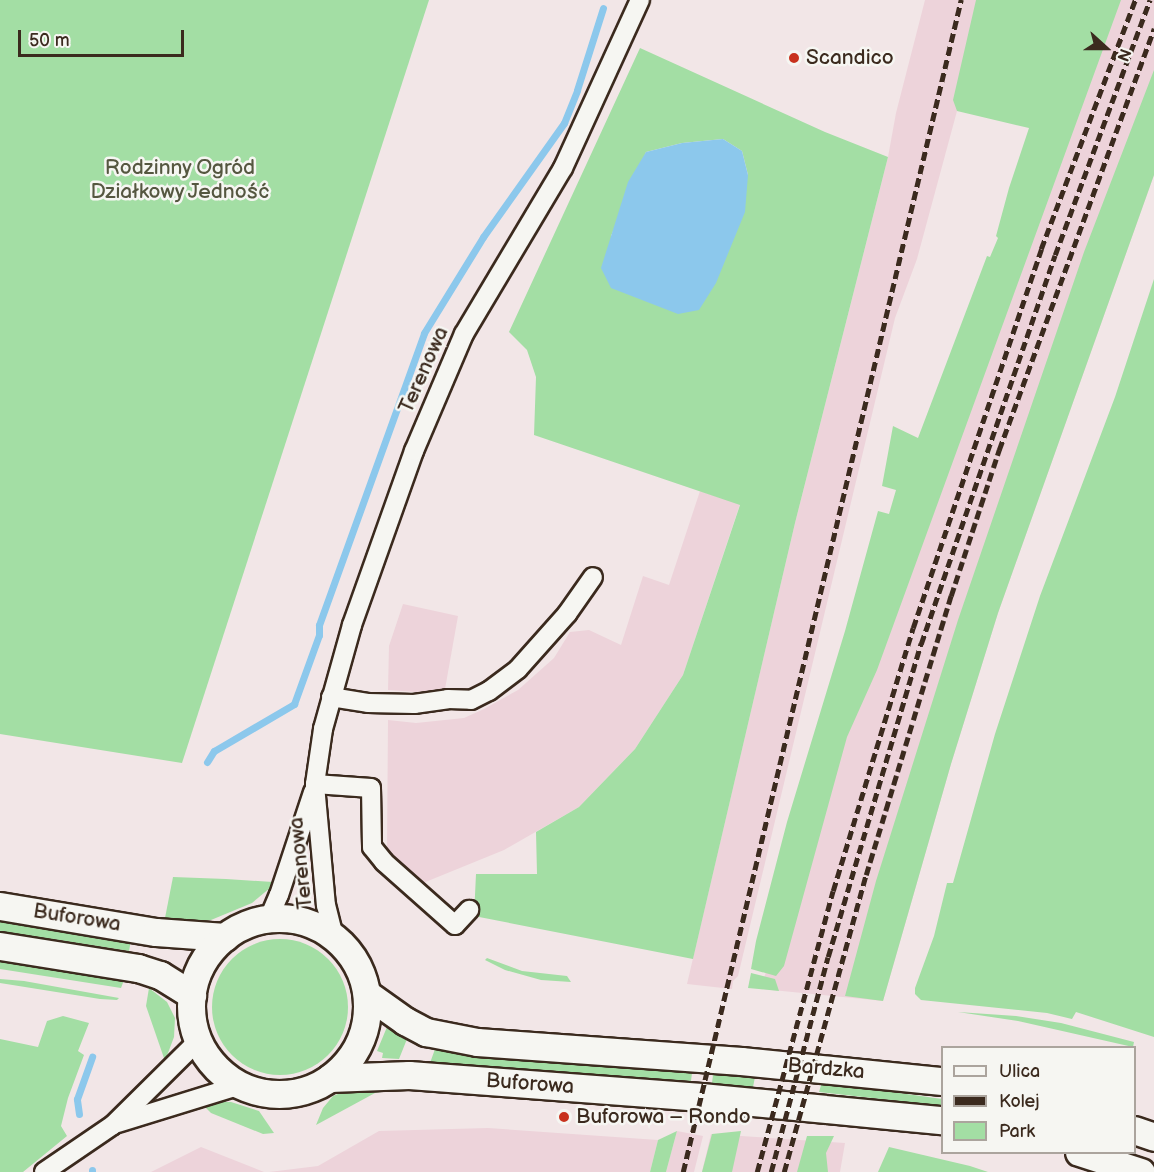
<!DOCTYPE html>
<html>
<head>
<meta charset="utf-8">
<style>
  body { margin:0 }
  #map { position:relative; width:1154px; height:1172px; overflow:hidden; background:#f2e6e7; font-family:"Balsamiq Sans",sans-serif }
  div>[style] { position:absolute }
  .built>* { inset:0; background:#edd3da }
  .green>* { inset:0; background:#a3dea4 }
  .round { border-radius:50% }
  .water>* { inset:0; background:#8cc8ec }
  .stream>* { height:7px; margin:-3.5px; padding:0 3.5px; transform-origin:3.5px; border-radius:3.5px; background:#8cc8ec }
  .roads { filter:drop-shadow(2px 0 #3b2a1e) drop-shadow(-2px 0 #3b2a1e) drop-shadow(0 2px #3b2a1e) drop-shadow(0 -2px #3b2a1e) }
  .street>* { height:18px; margin:-9px; padding:0 9px; transform-origin:9px; border-radius:9px; background:#f6f6f2 }
  .secondary>* { height:27px; margin:-13.5px; padding:0 13.5px; transform-origin:13.5px; border-radius:13.5px; background:#f6f6f2 }
  .secondary>.ring { margin:-13.5px; padding:0; box-sizing:content-box; background:none; border:27px solid #f6f6f2; border-radius:50% }
  .rail>* { height:4.5px; margin-top:-2.25px; transform-origin:0; background:repeating-linear-gradient(90deg,#3b2a1e 0 9px,transparent 0 13.5px) }
  .dots>* { width:16px; height:16px; translate:-50% -50%; box-sizing:border-box; border:3px solid #f6f6f2; border-radius:50% }
  span { translate:-50% -50%; white-space:nowrap; text-align:center; line-height:1.15; -webkit-text-stroke:5px #f6f6f2; paint-order:stroke }
  .poi-label { font-size:21px; color:#3b2a1e }
  .left { translate:0 -50%; text-align:left }
  .park-label { font-size:21px; color:#555740 }
  .street-label { font-size:21px; color:#3b2a1e }
  .legend { position:absolute; left:941px; top:1046px; width:195px; height:108px; box-sizing:border-box; background:#f6f6f2; border:2px solid #aba49d; margin:0; padding:8px 10px; list-style:none; font-size:18px; color:#3b2a1e }
  .legend li { display:flex; align-items:center; gap:12px; height:30px }
  .legend b { width:30px; border:2px solid #aba49d }
  .north { position:absolute; left:1076px; top:18px; width:60px; height:60px; -webkit-text-stroke:4px #f6f6f2; paint-order:stroke; rotate:111deg; font-size:16px; font-weight:700; line-height:24px; text-align:center; color:#3b2a1e }
  .north::after { content:''; display:block; margin:auto; width:21px; height:27px; background:#3b2a1e; clip-path:polygon(50% 0,100% 100%,50% 72%,0 100%) }
  .scale { position:absolute; left:18px; top:30px; width:166px; height:27px; box-sizing:border-box; border:3px solid #3b2a1e; border-top:0; padding-left:8px; font-size:18px; line-height:21px; white-space:nowrap; color:#3b2a1e; -webkit-text-stroke:4px #f6f6f2; paint-order:stroke }
</style>
</head>
<body>
<div id="map">
  <div class="built">
    <div style="clip-path:polygon(925px 0,983px 0,957px 111px,917px 259px,895px 318px,738px 976px,733px 981px,732px 989px,687px 984px,795px 523px,888px 157px,896px 113px)"></div>
    <div style="clip-path:polygon(1108px 0,1154px 0,1154px 175px,998px 613px,951px 764px,883px 1001px,761px 989px,918px 439px)"></div>
    <div style="clip-path:polygon(700px 491px,740px 504px,683px 675px,635px 749px,579px 807px,504px 850px,423px 883px,387px 849px,388px 720px,416px 723px,464px 718px,484px 709px,518px 690px,554px 658px,570px 632px,589px 630px,621px 645px,643px 576px,669px 585px)"></div>
    <div style="clip-path:polygon(403px 604px,458px 616px,445px 689px,416px 692px,388px 690px,389px 646px)"></div>
    <div style="clip-path:polygon(488px 1128px,658px 1140px,650px 1172px,269px 1172px,318px 1166px,379px 1131px)"></div>
    <div style="clip-path:polygon(677px 1131px,703px 1136px,694px 1172px,666px 1172px)"></div>
    <div style="clip-path:polygon(711px 1134px,845px 1143px,840px 1172px,702px 1172px)"></div>
    <div style="clip-path:polygon(201px 1147px,264px 1172px,151px 1172px)"></div>
  </div>
  <div class="green">
    <div style="clip-path:polygon(0 0,429px 0,182px 763px,0 734px)"></div>
    <div style="clip-path:polygon(976px 0,1121px 0,877px 670px,847px 737px,784px 966px,776px 976px,751px 969px,756px 941px,787px 822px,845px 631px,878px 511px,889px 514px,896px 490px,882px 486px,893px 426px,918px 438px,987px 256px,990px 257px,998px 238px,996px 236px,1009px 188px,1029px 128px,957px 111px,953px 100px)"></div>
    <div style="clip-path:polygon(evenodd,640px 48px,825px 132px,888px 157px,795px 523px,693px 959px,474px 916px,476px 874px,537px 874px,536px 832px,579px 807px,635px 749px,683px 675px,740px 505px,534px 435px,536px 377px,527px 350px,509px 332px,640px 48px,723px 139px,742px 151px,748px 175px,611px 236px,646px 152px,682px 143px,723px 139px)"></div>
    <div style="clip-path:polygon(1154px 70px,1154px 175px,998px 613px,951px 764px,883px 1001px,845px 996px,876px 881px,958px 620px,1084px 252px)"></div>
    <div style="clip-path:polygon(1154px 279px,1154px 1037px,1076px 1012px,1072px 1019px,1047px 1013px,921px 1000px,915px 994px,915px 988px,934px 936px,947px 883px,953px 883px,995px 734px,1040px 596px,1115px 397px)"></div>
    <div style="clip-path:polygon(173px 877px,226px 879px,273px 882px,270px 888px,252px 903px,211px 920px,190px 922px,165px 918px)"></div>
    <div style="clip-path:polygon(0 921px,131px 940px,129px 951px,0 931px)"></div>
    <div class="round" style="left:212px;top:939px;width:136px;height:136px"></div>
    <div style="clip-path:polygon(487px 958px,522px 971px,567px 976px,571px 982px,541px 980px,505px 970px,485px 960px)"></div>
    <div style="clip-path:polygon(0 961px,61px 968px,124px 980px,121px 988px,0 969px)"></div>
    <div style="clip-path:polygon(751px 973px,775px 979px,779px 991px,748px 988px)"></div>
    <div style="clip-path:polygon(0 979px,24px 981px,119px 998px,117px 1000px,100px 999px,0 983px)"></div>
    <div style="clip-path:polygon(149px 988px,167px 1002px,175px 1018px,174px 1037px,165px 1061px,146px 1006px)"></div>
    <div style="clip-path:polygon(958px 1012px,1016px 1016px,1061px 1023px,1134px 1042px,1133px 1047px,1018px 1021px)"></div>
    <div style="clip-path:polygon(63px 1016px,89px 1023px,78px 1051px,84px 1055px,68px 1098px,61px 1126px,67px 1136px,23px 1172px,0 1172px,0 1039px,38px 1047px,47px 1021px)"></div>
    <div style="clip-path:polygon(387px 1027px,407px 1039px,399px 1059px,382px 1058px,383px 1053px,377px 1051px)"></div>
    <div style="clip-path:polygon(435px 1049px,467px 1056px,692px 1073px,691px 1081px,430px 1063px)"></div>
    <div style="clip-path:polygon(713px 1075px,755px 1077px,753px 1087px,712px 1083px)"></div>
    <div style="clip-path:polygon(822px 1082px,942px 1099px,942px 1106px,819px 1092px)"></div>
    <div style="clip-path:polygon(385px 1087px,385px 1091px,375px 1093px,316px 1125px,323px 1108px,333px 1096px,348px 1090px)"></div>
    <div style="clip-path:polygon(218px 1102px,231px 1102px,259px 1111px,274px 1133px,263px 1134px,211px 1113px,205px 1107px)"></div>
    <div style="clip-path:polygon(677px 1131px,666px 1172px,650px 1172px,658px 1140px)"></div>
    <div style="clip-path:polygon(741px 1131px,732px 1172px,702px 1172px,712px 1134px)"></div>
    <div style="clip-path:polygon(807px 1136px,834px 1136px,826px 1153px,828px 1172px,797px 1172px)"></div>
    <div style="clip-path:polygon(889px 1147px,970px 1166px,988px 1172px,878px 1172px)"></div>
  </div>
  <div class="water">
    <div style="clip-path:polygon(723px 139px,742px 151px,748px 175px,745px 212px,716px 283px,699px 310px,678px 314px,611px 288px,601px 268px,628px 182px,646px 152px,682px 143px)"></div>
  </div>
  <div class="stream">
    <div style="left:207px;top:762px;width:13px;rotate:-58deg"></div>
    <div style="left:214px;top:751px;width:93px;rotate:-30.4deg"></div>
    <div style="left:294px;top:704px;width:73px;rotate:-70.1deg"></div>
    <div style="left:319px;top:635px;width:10px;rotate:-90deg"></div>
    <div style="left:319px;top:625px;width:310px;rotate:-70.2deg"></div>
    <div style="left:424px;top:333px;width:113px;rotate:-58.4deg"></div>
    <div style="left:483px;top:237px;width:140px;rotate:-54.6deg"></div>
    <div style="left:564px;top:123px;width:35px;rotate:-68deg"></div>
    <div style="left:577px;top:90px;width:86px;rotate:-72.4deg"></div>
    <div style="left:79px;top:1114px;width:15px;rotate:-98deg"></div>
    <div style="left:77px;top:1099px;width:45px;rotate:-70.3deg"></div>
    <div style="left:92px;top:1172px;width:2px;rotate:-90deg"></div>
  </div>
  <div class="roads">
    <div class="street">
      <div style="left:331px;top:697px;width:37px;rotate:9deg"></div>
      <div style="left:368px;top:703px;width:46px;rotate:1.2deg"></div>
      <div style="left:414px;top:704px;width:34px;rotate:-8deg"></div>
      <div style="left:448px;top:699px;width:23px;rotate:2deg"></div>
      <div style="left:471px;top:700px;width:20px;rotate:-27deg"></div>
      <div style="left:489px;top:691px;width:36px;rotate:-37deg"></div>
      <div style="left:518px;top:669px;width:74px;rotate:-48.3deg"></div>
      <div style="left:567px;top:614px;width:45px;rotate:-54.9deg"></div>
      <div style="left:315px;top:784px;width:56px;rotate:4.1deg"></div>
      <div style="left:371px;top:788px;width:59px;rotate:89deg"></div>
      <div style="left:372px;top:847px;width:19px;rotate:51deg"></div>
      <div style="left:384px;top:862px;width:95px;rotate:41.6deg"></div>
      <div style="left:455px;top:925px;width:21px;rotate:-47deg"></div>
      <div style="left:269px;top:918px;width:25px;rotate:-67deg"></div>
      <div style="left:279px;top:895px;width:108px;rotate:-71.7deg"></div>
      <div style="left:334px;top:937px;width:32px;rotate:-104deg"></div>
      <div style="left:326px;top:906px;width:122px;rotate:-95.2deg"></div>
      <div style="left:315px;top:784px;width:56px;rotate:-81.7deg"></div>
      <div style="left:323px;top:729px;width:108px;rotate:-74.4deg"></div>
      <div style="left:352px;top:625px;width:185px;rotate:-70.4deg"></div>
      <div style="left:414px;top:451px;width:127px;rotate:-66.9deg"></div>
      <div style="left:464px;top:334px;width:193px;rotate:-59.2deg"></div>
      <div style="left:563px;top:168px;width:185px;rotate:-65.4deg"></div>
      <div style="left:118px;top:1123px;width:129px;rotate:-17.2deg"></div>
      <div style="left:44px;top:1172px;width:83px;rotate:-34.3deg"></div>
      <div style="left:113px;top:1125px;width:121px;rotate:-44.7deg"></div>
    </div>
    <div class="secondary">
      <div style="left:0;top:906px;width:158px;rotate:9.5deg"></div>
      <div style="left:156px;top:932px;width:69px;rotate:4.1deg"></div>
      <div class="ring" style="left:191px;top:918px;width:149px;height:149px"></div>
      <div style="left:0;top:946px;width:140px;rotate:9.1deg"></div>
      <div style="left:138px;top:968px;width:23px;rotate:18deg"></div>
      <div style="left:160px;top:975px;width:38px;rotate:32deg"></div>
      <div style="left:367px;top:994px;width:47px;rotate:35.4deg"></div>
      <div style="left:405px;top:1021px;width:24px;rotate:28deg"></div>
      <div style="left:426px;top:1032px;width:52px;rotate:11.1deg"></div>
      <div style="left:477px;top:1042px;width:265px;rotate:4.1deg"></div>
      <div style="left:741px;top:1061px;width:202px;rotate:5.7deg"></div>
      <div style="left:330px;top:1078px;width:79px;rotate:-2.2deg"></div>
      <div style="left:409px;top:1075px;width:293px;rotate:4.3deg"></div>
      <div style="left:701px;top:1097px;width:242px;rotate:5.5deg"></div>
      <div style="left:1134px;top:1130px;width:21px;rotate:19deg"></div>
      <div style="left:1079px;top:1152px;width:65px;rotate:17.9deg"></div>
    </div>
  </div>
  <div class="rail">
    <div style="left:683px;top:1172px;width:1205px;rotate:-76.66deg"></div>
    <div style="left:757px;top:1172px;width:291px;rotate:-74.9deg"></div>
    <div style="left:833px;top:891px;width:275px;rotate:-73.1deg"></div>
    <div style="left:913px;top:628px;width:400px;rotate:-71.3deg"></div>
    <div style="left:1041px;top:249px;width:266px;rotate:-69.3deg"></div>
    <div style="left:771px;top:1172px;width:222px;rotate:-75.2deg"></div>
    <div style="left:828px;top:957px;width:327px;rotate:-73.5deg"></div>
    <div style="left:921px;top:644px;width:411px;rotate:-71deg"></div>
    <div style="left:1055px;top:255px;width:272px;rotate:-69.6deg"></div>
    <div style="left:784px;top:1172px;width:308px;rotate:-74.6deg"></div>
    <div style="left:866px;top:875px;width:292px;rotate:-73.1deg"></div>
    <div style="left:951px;top:596px;width:154px;rotate:-71.8deg"></div>
    <div style="left:999px;top:450px;width:449px;rotate:-69.8deg"></div>
  </div>
  <div class="dots">
    <div style="left:794px;top:58px;background:#c8321e"></div>
    <div style="left:564px;top:1117px;background:#c8321e"></div>
  </div>
  <div class="poi-label">
    <span class="left" style="left:806px;top:58px">Scandico</span>
    <span class="left" style="left:576px;top:1117px">Buforowa – Rondo</span>
  </div>
  <div class="park-label">
    <span style="left:180px;top:180px">Rodzinny Ogród<br>Działkowy Jedność</span>
  </div>
  <div class="street-label">
    <span style="left:424px;top:370px;rotate:-66deg">Terenowa</span>
    <span style="left:301px;top:863px;rotate:-96deg">Terenowa</span>
    <span style="left:77px;top:918px;rotate:9deg">Buforowa</span>
    <span style="left:826px;top:1069px;rotate:5deg">Bardzka</span>
    <span style="left:530px;top:1084px;rotate:4deg">Buforowa</span>
  </div>
  <ul class="legend">
  <li><b style="height:8px;background:#f6f6f2"></b>Ulica</li>
  <li><b style="height:8px;background:#3b2a1e"></b>Kolej</li>
  <li><b style="height:16px;background:#a3dea4"></b>Park</li>
  </ul>
  <div class="north">N</div>
  <div class="scale">50 m</div>
</div>
</body>
</html>
